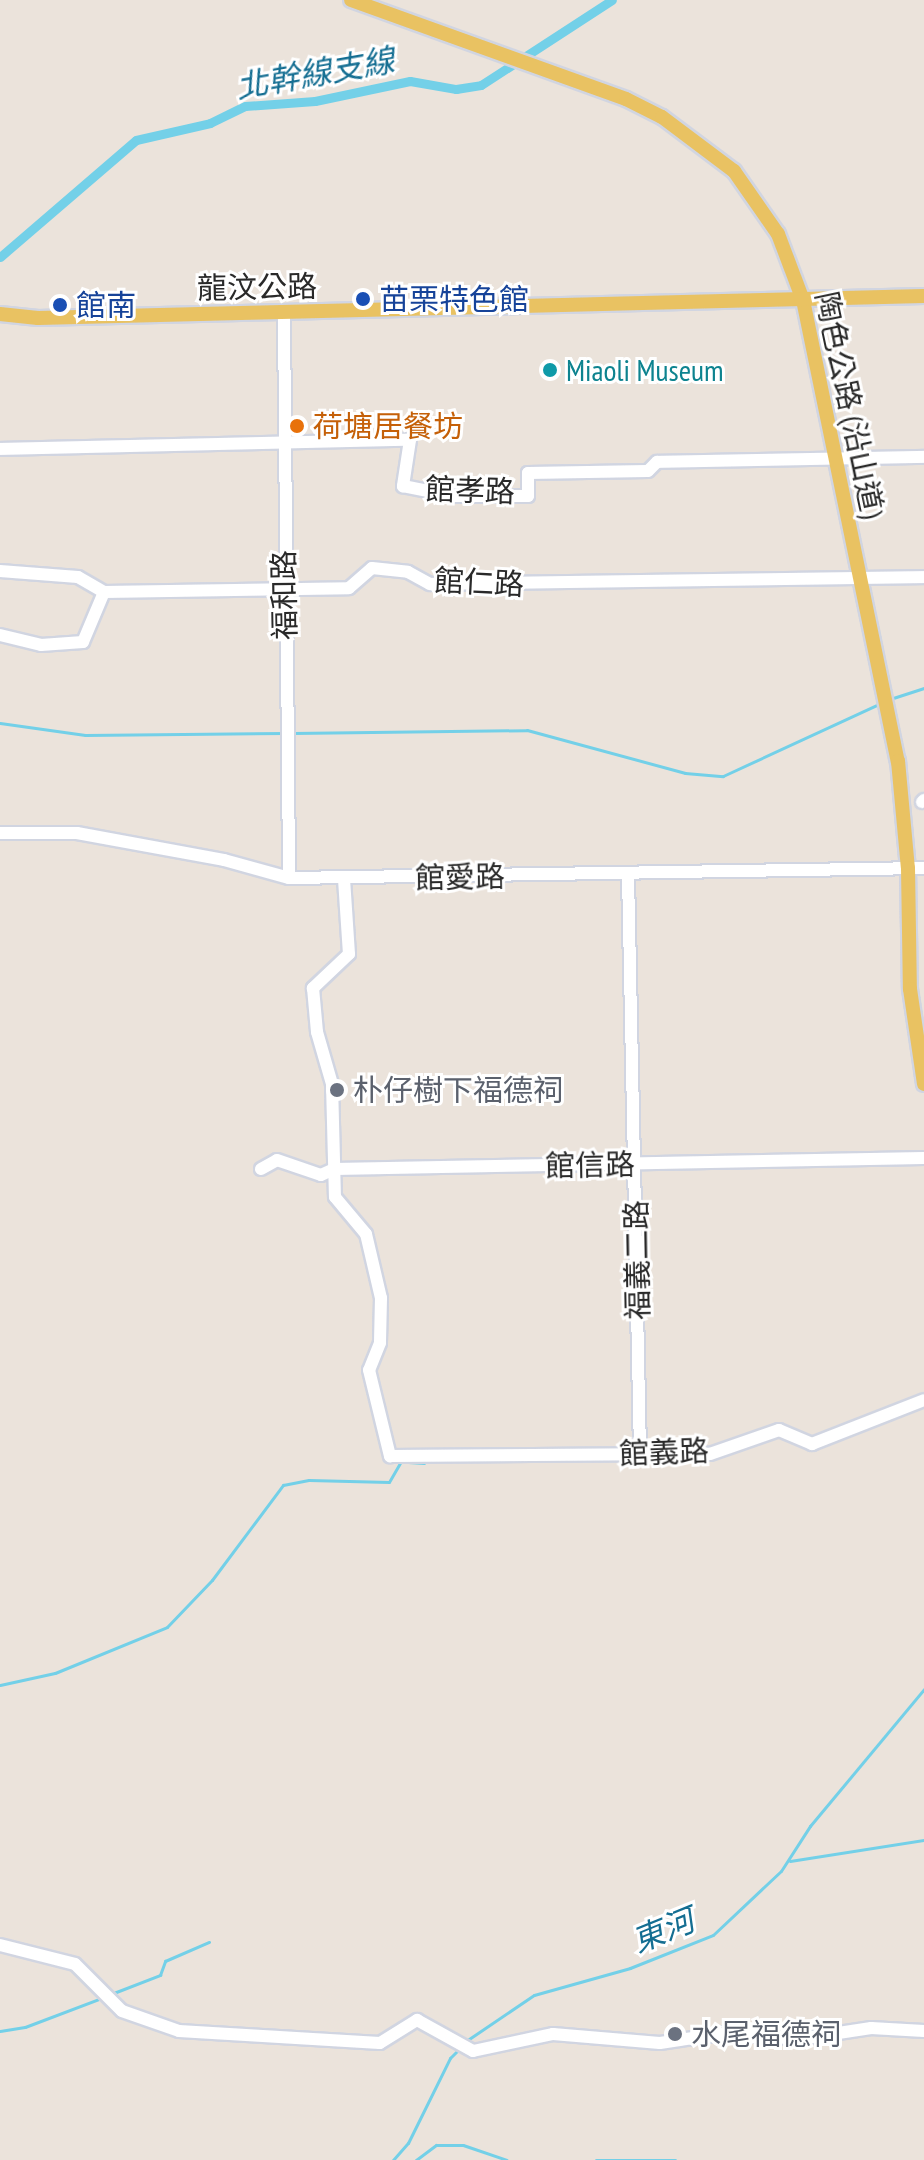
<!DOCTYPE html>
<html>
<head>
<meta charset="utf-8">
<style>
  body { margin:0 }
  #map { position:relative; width:924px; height:2160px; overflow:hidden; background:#ebe3db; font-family:"PT Sans Narrow","Noto Sans TC",sans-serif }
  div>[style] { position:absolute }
  .stream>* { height:3px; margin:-1.5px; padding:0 1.5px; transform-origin:1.5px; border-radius:1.5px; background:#73d0e8 }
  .canal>* { height:9px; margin:-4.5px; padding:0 4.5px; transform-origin:4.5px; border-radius:4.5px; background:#73d0e8 }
  .roads { filter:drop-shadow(2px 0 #d1d5e1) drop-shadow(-2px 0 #d1d5e1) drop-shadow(0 2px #d1d5e1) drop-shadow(0 -2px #d1d5e1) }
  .minor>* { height:12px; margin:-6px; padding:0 6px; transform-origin:6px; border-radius:6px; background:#fff }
  .major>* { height:14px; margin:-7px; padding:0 7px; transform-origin:7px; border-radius:7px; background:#e9c262 }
  .dots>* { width:22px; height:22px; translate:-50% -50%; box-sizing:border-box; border:4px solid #fff; border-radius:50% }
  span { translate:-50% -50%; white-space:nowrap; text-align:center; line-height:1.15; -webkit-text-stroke:6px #fff; paint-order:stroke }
  .street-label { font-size:30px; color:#292929 }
  .transit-label { font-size:30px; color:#164399 }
  .left { translate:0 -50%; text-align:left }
  .culture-label { font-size:30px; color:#0d838f }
  .food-label { font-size:30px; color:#c56008 }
  .worship-label { font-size:30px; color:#5b616d }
  .water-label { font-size:32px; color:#146e92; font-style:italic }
</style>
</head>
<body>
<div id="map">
  <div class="stream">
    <div style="left:890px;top:699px;width:36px;rotate:-18deg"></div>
    <div style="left:0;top:723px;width:86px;rotate:8deg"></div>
    <div style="left:85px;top:735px;width:200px;rotate:-0.6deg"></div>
    <div style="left:293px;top:733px;width:234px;rotate:-0.7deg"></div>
    <div style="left:527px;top:730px;width:164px;rotate:15.2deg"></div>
    <div style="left:685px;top:773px;width:38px;rotate:5deg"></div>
    <div style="left:723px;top:776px;width:172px;rotate:-24.8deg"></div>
    <div style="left:408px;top:1462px;width:16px;rotate:4deg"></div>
    <div style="left:0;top:1685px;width:56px;rotate:-12.3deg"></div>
    <div style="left:55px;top:1673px;width:121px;rotate:-22.3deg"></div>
    <div style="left:167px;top:1627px;width:65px;rotate:-46.2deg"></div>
    <div style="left:212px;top:1580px;width:119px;rotate:-53.2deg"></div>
    <div style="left:283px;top:1485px;width:26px;rotate:-11deg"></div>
    <div style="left:309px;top:1480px;width:80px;rotate:1.4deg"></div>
    <div style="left:389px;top:1482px;width:24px;rotate:-60deg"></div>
    <div style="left:790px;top:1861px;width:136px;rotate:-8.9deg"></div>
    <div style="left:111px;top:1994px;width:53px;rotate:-21.2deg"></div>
    <div style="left:160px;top:1975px;width:15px;rotate:-70deg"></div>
    <div style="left:165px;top:1961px;width:48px;rotate:-23.4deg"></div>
    <div style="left:0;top:2031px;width:25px;rotate:-9deg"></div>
    <div style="left:25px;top:2027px;width:85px;rotate:-20.8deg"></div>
    <div style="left:466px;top:2041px;width:82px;rotate:-34.1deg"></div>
    <div style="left:534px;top:1995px;width:100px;rotate:-15.7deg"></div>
    <div style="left:630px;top:1968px;width:89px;rotate:-21.7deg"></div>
    <div style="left:713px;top:1935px;width:93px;rotate:-43.3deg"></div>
    <div style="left:781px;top:1871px;width:54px;rotate:-57.2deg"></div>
    <div style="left:810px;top:1826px;width:178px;rotate:-50.2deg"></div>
    <div style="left:393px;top:2160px;width:23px;rotate:-49deg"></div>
    <div style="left:408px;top:2143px;width:95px;rotate:-63.7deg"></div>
    <div style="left:450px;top:2058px;width:16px;rotate:-45deg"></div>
    <div style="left:416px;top:2160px;width:25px;rotate:-37deg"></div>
    <div style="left:436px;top:2145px;width:27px"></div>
    <div style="left:463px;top:2145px;width:46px;rotate:18.8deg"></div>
    <div style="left:596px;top:2160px;width:79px"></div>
  </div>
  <div class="canal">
    <div style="left:0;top:257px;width:179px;rotate:-40.7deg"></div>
    <div style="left:136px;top:140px;width:76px;rotate:-12.9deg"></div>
    <div style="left:210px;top:123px;width:39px;rotate:-26deg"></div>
    <div style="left:245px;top:106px;width:70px;rotate:-4.1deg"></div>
    <div style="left:315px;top:101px;width:97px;rotate:-11.9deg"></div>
    <div style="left:410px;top:81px;width:47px;rotate:9.9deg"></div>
    <div style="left:456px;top:89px;width:25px;rotate:-9deg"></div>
    <div style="left:481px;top:85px;width:156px;rotate:-33deg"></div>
  </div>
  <div class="roads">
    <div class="minor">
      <div style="left:284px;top:312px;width:566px;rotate:89.49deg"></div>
      <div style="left:0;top:449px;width:410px;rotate:-1.3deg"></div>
      <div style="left:410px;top:440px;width:47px;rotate:98.7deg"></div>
      <div style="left:403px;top:486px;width:51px;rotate:11.3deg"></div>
      <div style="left:453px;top:496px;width:75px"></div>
      <div style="left:528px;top:496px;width:23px;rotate:-90deg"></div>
      <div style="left:528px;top:473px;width:120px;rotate:-1deg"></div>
      <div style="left:648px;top:471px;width:13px;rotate:-45deg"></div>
      <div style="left:657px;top:462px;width:267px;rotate:-1.1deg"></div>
      <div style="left:0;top:571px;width:78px;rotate:4.4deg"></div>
      <div style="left:78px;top:577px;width:30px;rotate:30deg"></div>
      <div style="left:104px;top:592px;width:245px;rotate:-0.9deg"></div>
      <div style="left:349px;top:588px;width:30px;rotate:-41deg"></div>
      <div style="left:372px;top:568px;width:36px;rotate:6deg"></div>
      <div style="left:408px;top:572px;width:25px;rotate:29deg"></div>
      <div style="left:430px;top:584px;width:494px;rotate:-0.8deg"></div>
      <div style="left:0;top:635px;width:42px;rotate:13.7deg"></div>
      <div style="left:41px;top:645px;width:42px;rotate:-4.1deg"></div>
      <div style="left:83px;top:642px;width:54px;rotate:-67.2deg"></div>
      <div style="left:922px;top:802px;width:3px;rotate:-45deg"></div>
      <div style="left:0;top:833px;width:77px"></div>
      <div style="left:77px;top:833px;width:149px;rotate:10.4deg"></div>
      <div style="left:224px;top:860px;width:67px;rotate:15.5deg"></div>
      <div style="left:289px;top:878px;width:635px;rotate:-0.9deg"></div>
      <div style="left:628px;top:874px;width:580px;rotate:88.81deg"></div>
      <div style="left:344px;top:879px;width:75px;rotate:86.2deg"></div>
      <div style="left:349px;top:954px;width:50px;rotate:136.6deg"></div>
      <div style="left:313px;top:988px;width:44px;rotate:84.8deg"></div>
      <div style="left:317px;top:1032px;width:54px;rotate:73.9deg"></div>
      <div style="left:332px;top:1084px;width:113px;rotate:88.5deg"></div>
      <div style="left:335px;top:1197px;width:48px;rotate:50deg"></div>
      <div style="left:366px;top:1234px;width:66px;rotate:76.8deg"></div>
      <div style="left:381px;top:1298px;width:45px;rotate:91.3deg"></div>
      <div style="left:380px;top:1343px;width:29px;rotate:112deg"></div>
      <div style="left:369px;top:1370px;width:89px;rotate:76.3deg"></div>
      <div style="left:390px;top:1456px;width:320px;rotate:-0.4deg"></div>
      <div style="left:710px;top:1454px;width:73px;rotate:-19.2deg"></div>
      <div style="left:779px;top:1430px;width:36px;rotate:23deg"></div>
      <div style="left:812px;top:1444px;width:120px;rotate:-21.4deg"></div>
      <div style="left:261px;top:1169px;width:18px;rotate:-29deg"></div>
      <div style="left:277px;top:1160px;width:46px;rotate:18.8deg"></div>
      <div style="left:321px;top:1175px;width:14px;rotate:-25deg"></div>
      <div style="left:334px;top:1169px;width:590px;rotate:-1.07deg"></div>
      <div style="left:0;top:1945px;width:77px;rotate:14.2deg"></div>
      <div style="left:75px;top:1964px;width:66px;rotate:45deg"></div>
      <div style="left:122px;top:2011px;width:60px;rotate:19.3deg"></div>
      <div style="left:179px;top:2031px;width:201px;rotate:3.4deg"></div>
      <div style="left:380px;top:2043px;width:44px;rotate:-31.9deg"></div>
      <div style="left:417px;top:2020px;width:64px;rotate:29deg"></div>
      <div style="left:473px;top:2051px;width:82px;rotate:-12deg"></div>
      <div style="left:553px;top:2034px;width:107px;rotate:4.8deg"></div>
      <div style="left:660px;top:2043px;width:67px;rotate:-8.6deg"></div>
      <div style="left:726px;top:2033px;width:73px;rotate:4.7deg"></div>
      <div style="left:799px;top:2039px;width:73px;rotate:-8.7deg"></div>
      <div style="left:871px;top:2028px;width:53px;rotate:3.2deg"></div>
    </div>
    <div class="major">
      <div style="left:351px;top:0;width:292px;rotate:19.8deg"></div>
      <div style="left:626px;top:99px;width:40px;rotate:26.6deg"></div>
      <div style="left:662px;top:117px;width:90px;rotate:36.9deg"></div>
      <div style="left:734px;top:171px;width:77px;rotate:55.1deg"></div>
      <div style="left:778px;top:234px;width:71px;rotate:69.3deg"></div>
      <div style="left:803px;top:300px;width:471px;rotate:78.4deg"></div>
      <div style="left:898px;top:761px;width:107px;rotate:84.7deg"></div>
      <div style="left:908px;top:868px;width:121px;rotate:89.1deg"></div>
      <div style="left:910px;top:989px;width:96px;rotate:81.6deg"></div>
      <div style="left:0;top:314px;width:38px;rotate:6deg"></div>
      <div style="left:38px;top:318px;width:886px;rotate:-1.42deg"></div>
    </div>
  </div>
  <div class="dots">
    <div style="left:363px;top:299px;background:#1a4fb4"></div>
    <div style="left:60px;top:305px;background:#1a4fb4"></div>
    <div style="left:550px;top:370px;background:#0f9aa8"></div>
    <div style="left:297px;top:426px;background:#e8710a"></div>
    <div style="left:337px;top:1090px;background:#6b7280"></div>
    <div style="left:675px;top:2034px;background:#6b7280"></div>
  </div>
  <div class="street-label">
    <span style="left:257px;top:287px;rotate:-1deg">龍汶公路</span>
    <span style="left:850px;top:405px;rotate:78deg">陶色公路 (沿山道)</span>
    <span style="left:470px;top:490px;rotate:2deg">館孝路</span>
    <span style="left:479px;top:582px;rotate:3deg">館仁路</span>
    <span style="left:284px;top:595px;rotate:-91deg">福和路</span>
    <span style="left:460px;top:877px;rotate:-1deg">館愛路</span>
    <span style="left:590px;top:1165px;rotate:-1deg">館信路</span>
    <span style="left:637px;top:1260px;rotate:-91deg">福義二路</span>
    <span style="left:664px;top:1452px;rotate:-2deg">館義路</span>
  </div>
  <div class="transit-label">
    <span class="left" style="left:379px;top:299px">苗栗特色館</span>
    <span class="left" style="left:76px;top:305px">館南</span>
  </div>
  <div class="culture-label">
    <span class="left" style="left:566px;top:370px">Miaoli Museum</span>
  </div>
  <div class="food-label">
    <span class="left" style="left:313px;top:426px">荷塘居餐坊</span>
  </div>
  <div class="worship-label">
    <span class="left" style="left:353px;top:1090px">朴仔樹下福德祠</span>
    <span class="left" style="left:691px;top:2034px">水尾福德祠</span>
  </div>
  <div class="water-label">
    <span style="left:315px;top:73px;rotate:-10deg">北幹線支線</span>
    <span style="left:663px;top:1930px;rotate:-22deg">東河</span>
  </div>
</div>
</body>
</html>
